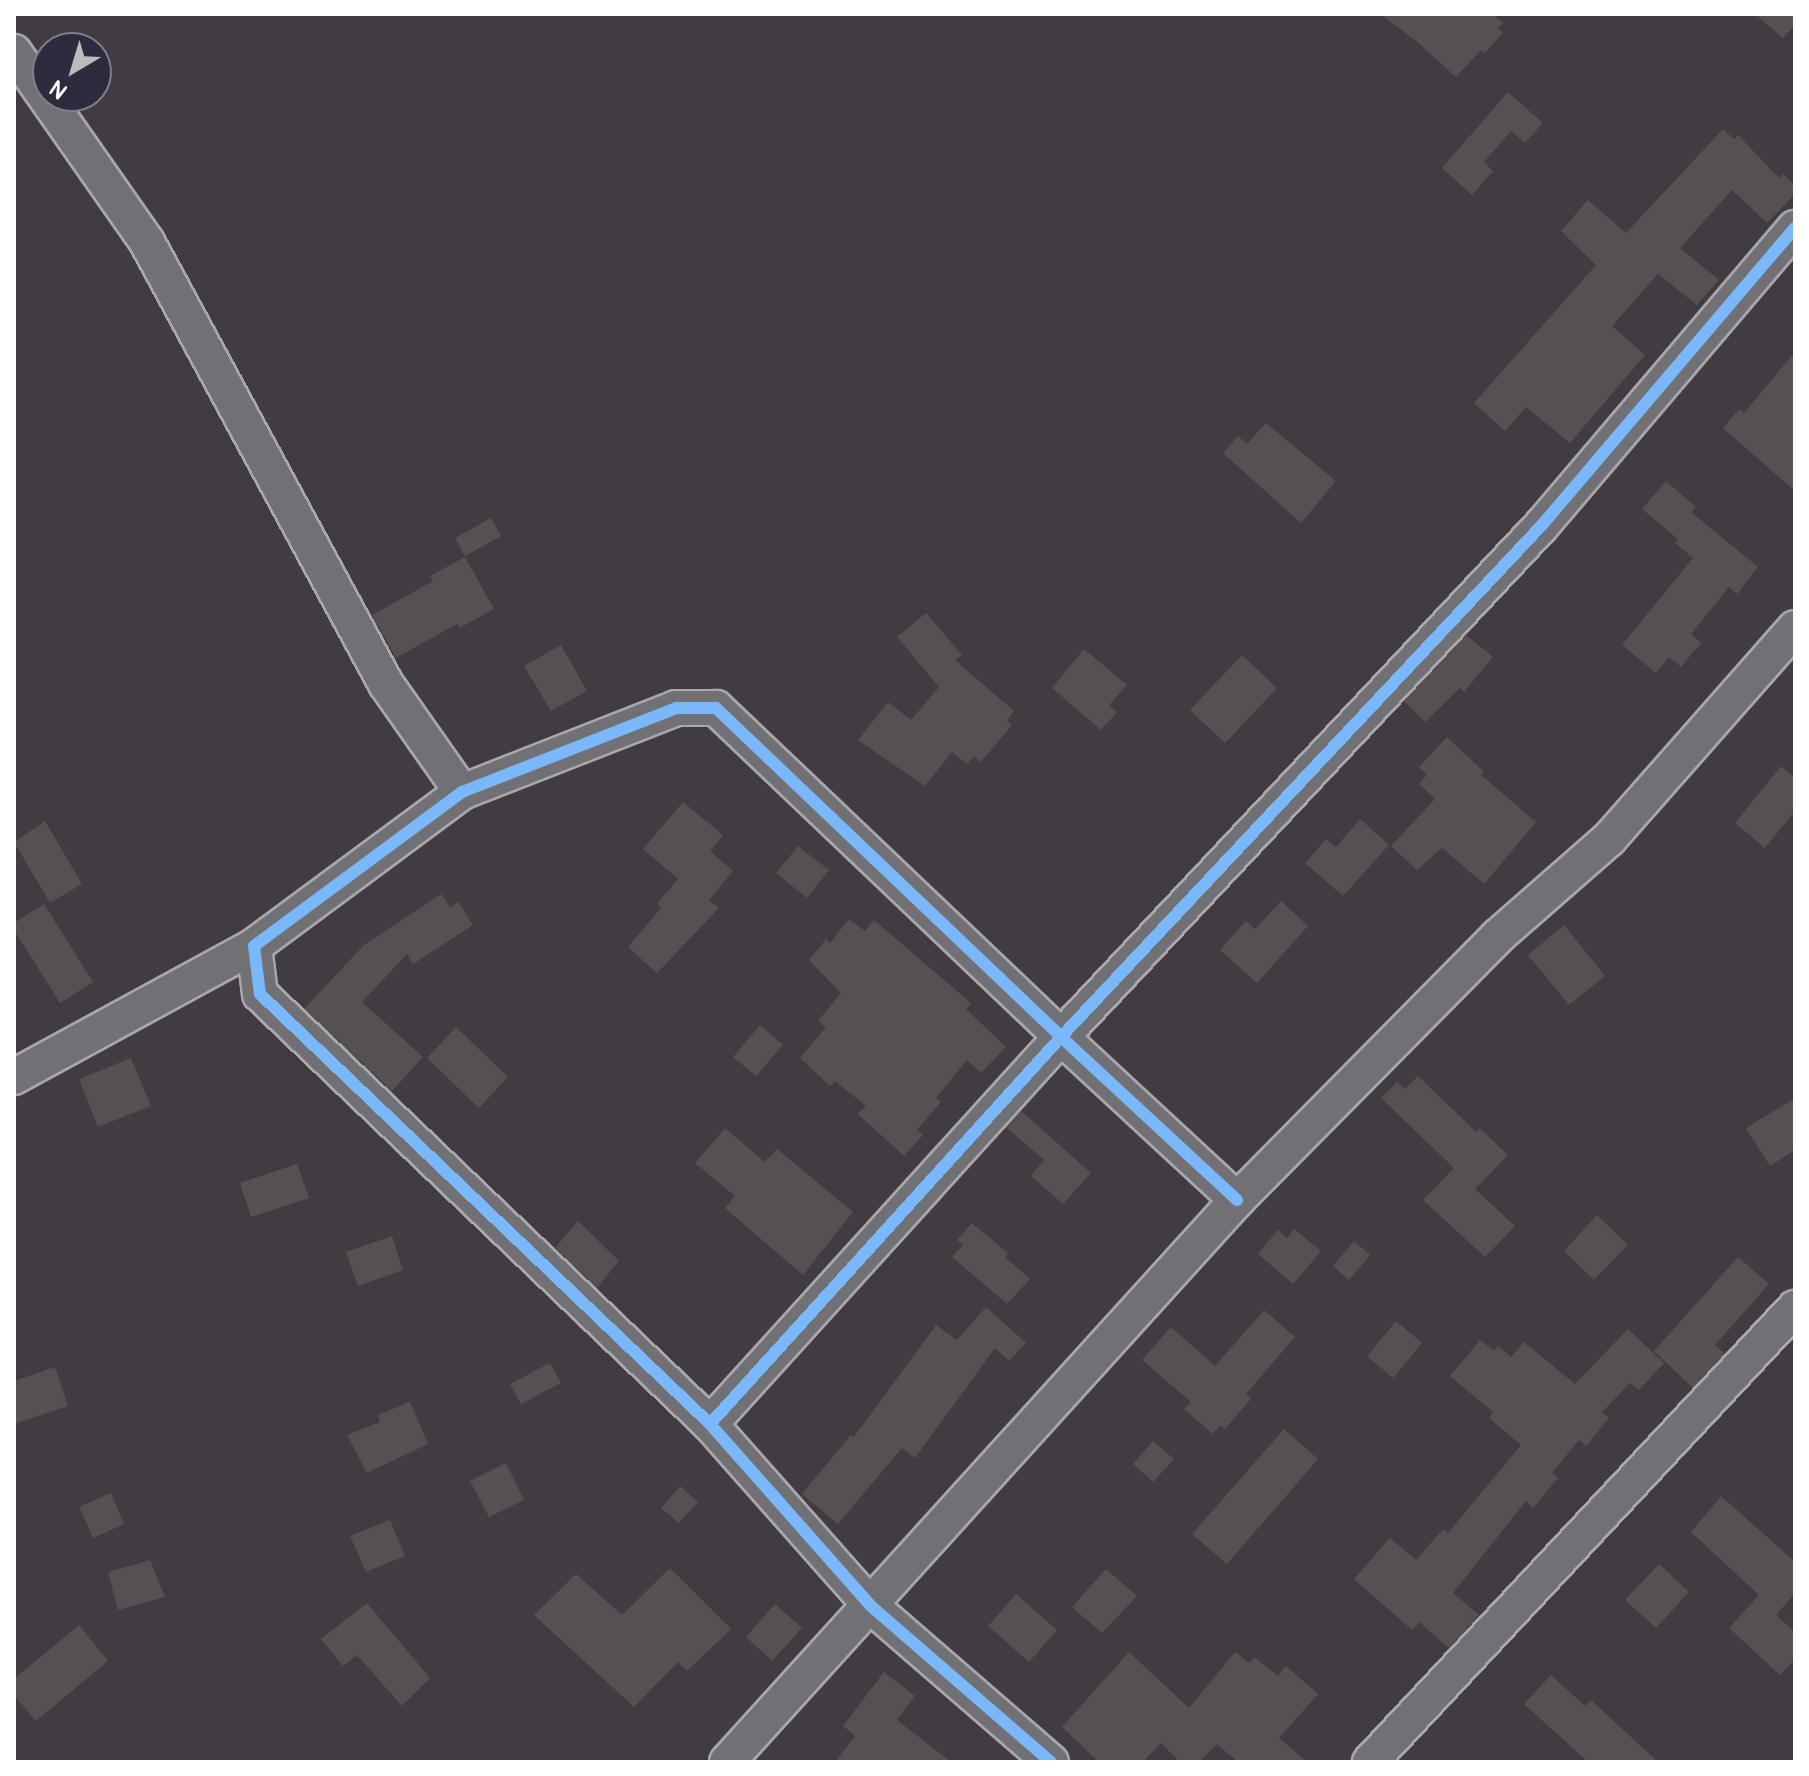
<!DOCTYPE html>
<html>
<head>
<meta charset="utf-8">
<style>
  body { margin:0 }
  #map { position:relative; width:1809px; height:1776px; overflow:hidden; background:#403c42; font-family:Pangolin,sans-serif }
  div>[style] { position:absolute }
  .building>* { inset:0; background:#555052 }
  .roads { filter:drop-shadow(2px 0 #a9a7aa) drop-shadow(-2px 0 #a9a7aa) drop-shadow(0 2px #a9a7aa) drop-shadow(0 -2px #a9a7aa) }
  .minor>* { height:34px; margin:-17px; padding:0 17px; transform-origin:17px; border-radius:17px; background:#717074 }
  .cycleway>* { height:12px; margin:-6px; padding:0 6px; transform-origin:6px; border-radius:6px; background:#7ab7fb }
  span { translate:-50% -50%; white-space:nowrap; text-align:center; line-height:1.15; -webkit-text-stroke:8px #2f2a3d; paint-order:stroke }
  .frame { position:absolute; inset:0; border:16px solid #fff; pointer-events:none }
  .north { position:absolute; left:32px; top:32px; width:80px; height:80px; box-sizing:border-box; background:#2f2a3d; border:2px solid #827f8b; border-radius:50%; rotate:218deg; font-size:22px; font-weight:700; line-height:32px; text-align:center; color:#fff }
  .north::after { content:''; display:block; margin:auto; width:28px; height:36px; background:#bcbbbd; clip-path:polygon(50% 0,100% 100%,50% 72%,0 100%) }
</style>
</head>
<body>
<div id="map">
  <div class="building">
    <div style="clip-path:polygon(1380px 14px,1493px 14px,1503px 23px,1498px 29px,1503px 33px,1485px 53px,1481px 50px,1456px 77px,1415px 40px)"></div>
    <div style="clip-path:polygon(1755px 14px,1795px 14px,1795px 25px,1783px 38px)"></div>
    <div style="clip-path:polygon(1508px 92px,1543px 123px,1525px 143px,1511px 131px,1484px 162px,1493px 171px,1472px 195px,1442px 168px)"></div>
    <div style="clip-path:polygon(1723px 129px,1734px 139px,1738px 135px,1779px 178px,1783px 174px,1795px 185px,1795px 194px,1767px 223px,1732px 190px,1680px 248px,1719px 280px,1697px 305px,1658px 274px,1612px 326px,1645px 355px,1570px 443px,1526px 407px,1505px 431px,1474px 403px,1596px 265px,1561px 231px,1588px 200px,1626px 233px)"></div>
    <div style="clip-path:polygon(1795px 352px,1795px 491px,1723px 428px,1739px 409px,1744px 413px)"></div>
    <div style="clip-path:polygon(1266px 423px,1336px 481px,1301px 523px,1223px 453px,1238px 436px,1247px 444px)"></div>
    <div style="clip-path:polygon(1666px 481px,1696px 507px,1691px 512px,1758px 567px,1737px 594px,1729px 587px,1691px 634px,1701px 643px,1681px 667px,1669px 657px,1656px 673px,1622px 645px,1693px 558px,1675px 543px,1678px 539px,1642px 509px)"></div>
    <div style="clip-path:polygon(491px 518px,501px 536px,465px 556px,455px 538px)"></div>
    <div style="clip-path:polygon(465px 557px,494px 609px,460px 628px,457px 624px,396px 658px,372px 615px,433px 581px,430px 576px)"></div>
    <div style="clip-path:polygon(926px 613px,962px 655px,955px 660px,1014px 711px,1007px 721px,1012px 725px,981px 762px,974px 756px,967px 764px,952px 752px,925px 786px,858px 740px,888px 702px,911px 720px,939px 687px,897px 637px)"></div>
    <div style="clip-path:polygon(1466px 635px,1493px 657px,1464px 692px,1460px 688px,1425px 722px,1404px 701px)"></div>
    <div style="clip-path:polygon(561px 645px,587px 691px,551px 711px,524px 666px)"></div>
    <div style="clip-path:polygon(1084px 649px,1127px 685px,1109px 705px,1117px 712px,1101px 730px,1052px 688px)"></div>
    <div style="clip-path:polygon(1242px 655px,1277px 688px,1225px 743px,1190px 710px)"></div>
    <div style="clip-path:polygon(1447px 737px,1484px 772px,1481px 775px,1536px 822px,1484px 884px,1442px 848px,1417px 870px,1391px 846px,1435px 799px,1419px 784px,1427px 775px,1419px 767px)"></div>
    <div style="clip-path:polygon(1781px 766px,1795px 778px,1795px 811px,1765px 848px,1735px 823px)"></div>
    <div style="clip-path:polygon(683px 802px,723px 835px,710px 851px,733px 871px,709px 900px,719px 908px,657px 973px,628px 947px,661px 908px,657px 904px,678px 879px,643px 849px)"></div>
    <div style="clip-path:polygon(1360px 819px,1389px 845px,1343px 896px,1305px 863px,1326px 839px,1336px 847px)"></div>
    <div style="clip-path:polygon(45px 821px,82px 884px,50px 903px,14px 842px)"></div>
    <div style="clip-path:polygon(798px 846px,829px 870px,807px 898px,776px 873px)"></div>
    <div style="clip-path:polygon(441px 894px,450px 907px,458px 902px,473px 925px,413px 964px,407px 954px,362px 1002px,423px 1057px,392px 1091px,304px 1009px,364px 945px)"></div>
    <div style="clip-path:polygon(1281px 901px,1308px 926px,1257px 983px,1220px 950px,1246px 921px,1255px 929px)"></div>
    <div style="clip-path:polygon(44px 904px,93px 982px,60px 1003px,14px 930px,14px 923px)"></div>
    <div style="clip-path:polygon(849px 919px,865px 931px,874px 920px,971px 1003px,966px 1009px,1006px 1047px,981px 1073px,967px 1060px,936px 1098px,941px 1102px,917px 1130px,923px 1135px,904px 1156px,858px 1114px,866px 1106px,835px 1081px,830px 1086px,800px 1058px,826px 1027px,818px 1021px,841px 993px,809px 960px,826px 939px,830px 943px)"></div>
    <div style="clip-path:polygon(1564px 925px,1605px 976px,1569px 1005px,1528px 955px)"></div>
    <div style="clip-path:polygon(760px 1025px,783px 1045px,756px 1076px,733px 1057px)"></div>
    <div style="clip-path:polygon(456px 1027px,508px 1077px,479px 1108px,427px 1058px)"></div>
    <div style="clip-path:polygon(131px 1058px,151px 1106px,98px 1127px,79px 1079px)"></div>
    <div style="clip-path:polygon(1418px 1076px,1476px 1132px,1480px 1128px,1508px 1155px,1475px 1189px,1515px 1226px,1485px 1257px,1423px 1200px,1454px 1168px,1381px 1098px,1397px 1082px,1405px 1089px)"></div>
    <div style="clip-path:polygon(1795px 1098px,1795px 1150px,1770px 1166px,1746px 1128px)"></div>
    <div style="clip-path:polygon(1021px 1111px,1091px 1173px,1063px 1204px,1031px 1176px,1044px 1160px,1006px 1127px)"></div>
    <div style="clip-path:polygon(725px 1128px,765px 1162px,777px 1149px,853px 1212px,803px 1275px,725px 1208px,735px 1196px,695px 1163px)"></div>
    <div style="clip-path:polygon(297px 1164px,309px 1198px,251px 1217px,240px 1183px)"></div>
    <div style="clip-path:polygon(1597px 1215px,1628px 1245px,1594px 1280px,1564px 1251px)"></div>
    <div style="clip-path:polygon(578px 1221px,619px 1261px,597px 1288px,555px 1248px)"></div>
    <div style="clip-path:polygon(972px 1223px,1008px 1253px,1005px 1257px,1030px 1279px,1007px 1304px,952px 1257px,963px 1245px,957px 1240px)"></div>
    <div style="clip-path:polygon(1294px 1229px,1321px 1251px,1293px 1284px,1258px 1254px,1278px 1230px,1287px 1238px)"></div>
    <div style="clip-path:polygon(392px 1236px,403px 1270px,358px 1286px,346px 1252px)"></div>
    <div style="clip-path:polygon(1354px 1241px,1370px 1255px,1349px 1280px,1333px 1266px)"></div>
    <div style="clip-path:polygon(1738px 1257px,1769px 1284px,1715px 1345px,1725px 1354px,1693px 1388px,1654px 1351px)"></div>
    <div style="clip-path:polygon(986px 1307px,1026px 1343px,1009px 1361px,995px 1348px,915px 1458px,902px 1448px,838px 1524px,802px 1494px,851px 1435px,854px 1437px,936px 1325px,957px 1340px)"></div>
    <div style="clip-path:polygon(1264px 1310px,1295px 1337px,1246px 1394px,1251px 1399px,1225px 1429px,1220px 1425px,1213px 1434px,1184px 1409px,1191px 1402px,1142px 1360px,1171px 1327px,1215px 1366px)"></div>
    <div style="clip-path:polygon(1396px 1321px,1422px 1343px,1393px 1378px,1367px 1356px)"></div>
    <div style="clip-path:polygon(1628px 1329px,1664px 1363px,1639px 1390px,1630px 1383px,1602px 1412px,1609px 1418px,1586px 1446px,1579px 1440px,1552px 1473px,1558px 1478px,1533px 1508px,1526px 1501px,1453px 1593px,1479px 1615px,1449px 1648px,1419px 1622px,1412px 1630px,1354px 1579px,1390px 1538px,1416px 1560px,1443px 1529px,1448px 1533px,1521px 1445px,1489px 1418px,1493px 1412px,1450px 1376px,1480px 1340px,1494px 1351px,1498px 1346px,1511px 1357px,1524px 1342px,1575px 1384px)"></div>
    <div style="clip-path:polygon(550px 1363px,561px 1383px,521px 1404px,510px 1384px)"></div>
    <div style="clip-path:polygon(55px 1367px,68px 1406px,14px 1424px,14px 1381px)"></div>
    <div style="clip-path:polygon(410px 1402px,428px 1444px,367px 1473px,347px 1435px,380px 1422px,378px 1415px)"></div>
    <div style="clip-path:polygon(1284px 1429px,1318px 1459px,1227px 1564px,1192px 1534px)"></div>
    <div style="clip-path:polygon(1153px 1441px,1174px 1459px,1153px 1482px,1133px 1464px)"></div>
    <div style="clip-path:polygon(506px 1463px,524px 1500px,489px 1517px,470px 1481px)"></div>
    <div style="clip-path:polygon(680px 1486px,698px 1502px,679px 1523px,661px 1508px)"></div>
    <div style="clip-path:polygon(111px 1493px,124px 1524px,93px 1538px,79px 1507px)"></div>
    <div style="clip-path:polygon(1721px 1496px,1795px 1562px,1795px 1593px,1776px 1615px,1795px 1632px,1795px 1659px,1780px 1675px,1729px 1628px,1759px 1595px,1691px 1532px)"></div>
    <div style="clip-path:polygon(390px 1520px,405px 1556px,366px 1572px,350px 1536px)"></div>
    <div style="clip-path:polygon(150px 1560px,165px 1597px,118px 1610px,108px 1572px)"></div>
    <div style="clip-path:polygon(1659px 1564px,1689px 1592px,1656px 1628px,1625px 1600px)"></div>
    <div style="clip-path:polygon(670px 1568px,731px 1629px,687px 1671px,678px 1662px,634px 1707px,534px 1615px,576px 1574px,622px 1615px)"></div>
    <div style="clip-path:polygon(1106px 1569px,1137px 1596px,1102px 1633px,1072px 1607px)"></div>
    <div style="clip-path:polygon(1016px 1594px,1057px 1630px,1029px 1662px,988px 1626px)"></div>
    <div style="clip-path:polygon(367px 1603px,430px 1678px,402px 1706px,357px 1655px,343px 1666px,321px 1639px)"></div>
    <div style="clip-path:polygon(775px 1604px,802px 1628px,772px 1661px,746px 1637px)"></div>
    <div style="clip-path:polygon(79px 1625px,108px 1661px,36px 1721px,14px 1695px,14px 1679px)"></div>
    <div style="clip-path:polygon(1129px 1652px,1189px 1708px,1235px 1652px,1249px 1663px,1254px 1657px,1278px 1676px,1286px 1666px,1318px 1694px,1279px 1738px,1307px 1762px,1238px 1762px,1217px 1744px,1199px 1762px,1180px 1762px,1161px 1743px,1143px 1762px,1099px 1762px,1062px 1727px)"></div>
    <div style="clip-path:polygon(884px 1672px,915px 1696px,897px 1720px,951px 1762px,835px 1762px,855px 1736px,843px 1726px)"></div>
    <div style="clip-path:polygon(1551px 1675px,1585px 1706px,1591px 1700px,1658px 1762px,1588px 1762px,1524px 1704px)"></div>
  </div>
  <div class="roads">
    <div class="minor">
      <div style="left:14px;top:52px;width:232px;rotate:55deg"></div>
      <div style="left:147px;top:242px;width:502px;rotate:61.6deg"></div>
      <div style="left:386px;top:684px;width:132px;rotate:54.9deg"></div>
      <div style="left:14px;top:1077px;width:273px;rotate:-28.6deg"></div>
      <div style="left:710px;top:1424px;width:622px;rotate:-136.3deg"></div>
      <div style="left:260px;top:994px;width:48px;rotate:-97.1deg"></div>
      <div style="left:254px;top:946px;width:259px;rotate:-36.5deg"></div>
      <div style="left:462px;top:792px;width:230px;rotate:-21.4deg"></div>
      <div style="left:676px;top:708px;width:40px"></div>
      <div style="left:716px;top:708px;width:477px;rotate:43.6deg"></div>
      <div style="left:1061px;top:1037px;width:240px;rotate:42.8deg"></div>
      <div style="left:727px;top:1762px;width:759px;rotate:-47.78deg"></div>
      <div style="left:1237px;top:1200px;width:370px;rotate:-45.3deg"></div>
      <div style="left:1497px;top:937px;width:149px;rotate:-41.2deg"></div>
      <div style="left:1609px;top:839px;width:281px;rotate:-48.6deg"></div>
      <div style="left:1051px;top:1762px;width:238px;rotate:-139.1deg"></div>
      <div style="left:871px;top:1606px;width:243px;rotate:-131.5deg"></div>
      <div style="left:710px;top:1424px;width:522px;rotate:-47.79deg"></div>
      <div style="left:1061px;top:1037px;width:702px;rotate:-46.79deg"></div>
      <div style="left:1542px;top:525px;width:390px;rotate:-49.6deg"></div>
      <div style="left:1370px;top:1762px;width:622px;rotate:-46.89deg"></div>
    </div>
  </div>
  <div class="cycleway">
    <div style="left:710px;top:1424px;width:622px;rotate:-136.3deg"></div>
    <div style="left:260px;top:994px;width:48px;rotate:-97.1deg"></div>
    <div style="left:254px;top:946px;width:259px;rotate:-36.5deg"></div>
    <div style="left:462px;top:792px;width:230px;rotate:-21.4deg"></div>
    <div style="left:676px;top:708px;width:40px"></div>
    <div style="left:716px;top:708px;width:477px;rotate:43.6deg"></div>
    <div style="left:1061px;top:1037px;width:240px;rotate:42.8deg"></div>
    <div style="left:1051px;top:1762px;width:238px;rotate:-139.1deg"></div>
    <div style="left:871px;top:1606px;width:243px;rotate:-131.5deg"></div>
    <div style="left:710px;top:1424px;width:522px;rotate:-47.79deg"></div>
    <div style="left:1061px;top:1037px;width:702px;rotate:-46.79deg"></div>
    <div style="left:1542px;top:525px;width:390px;rotate:-49.6deg"></div>
  </div>
  <div class="frame"></div>
  <div class="north">N</div>
</div>
</body>
</html>
